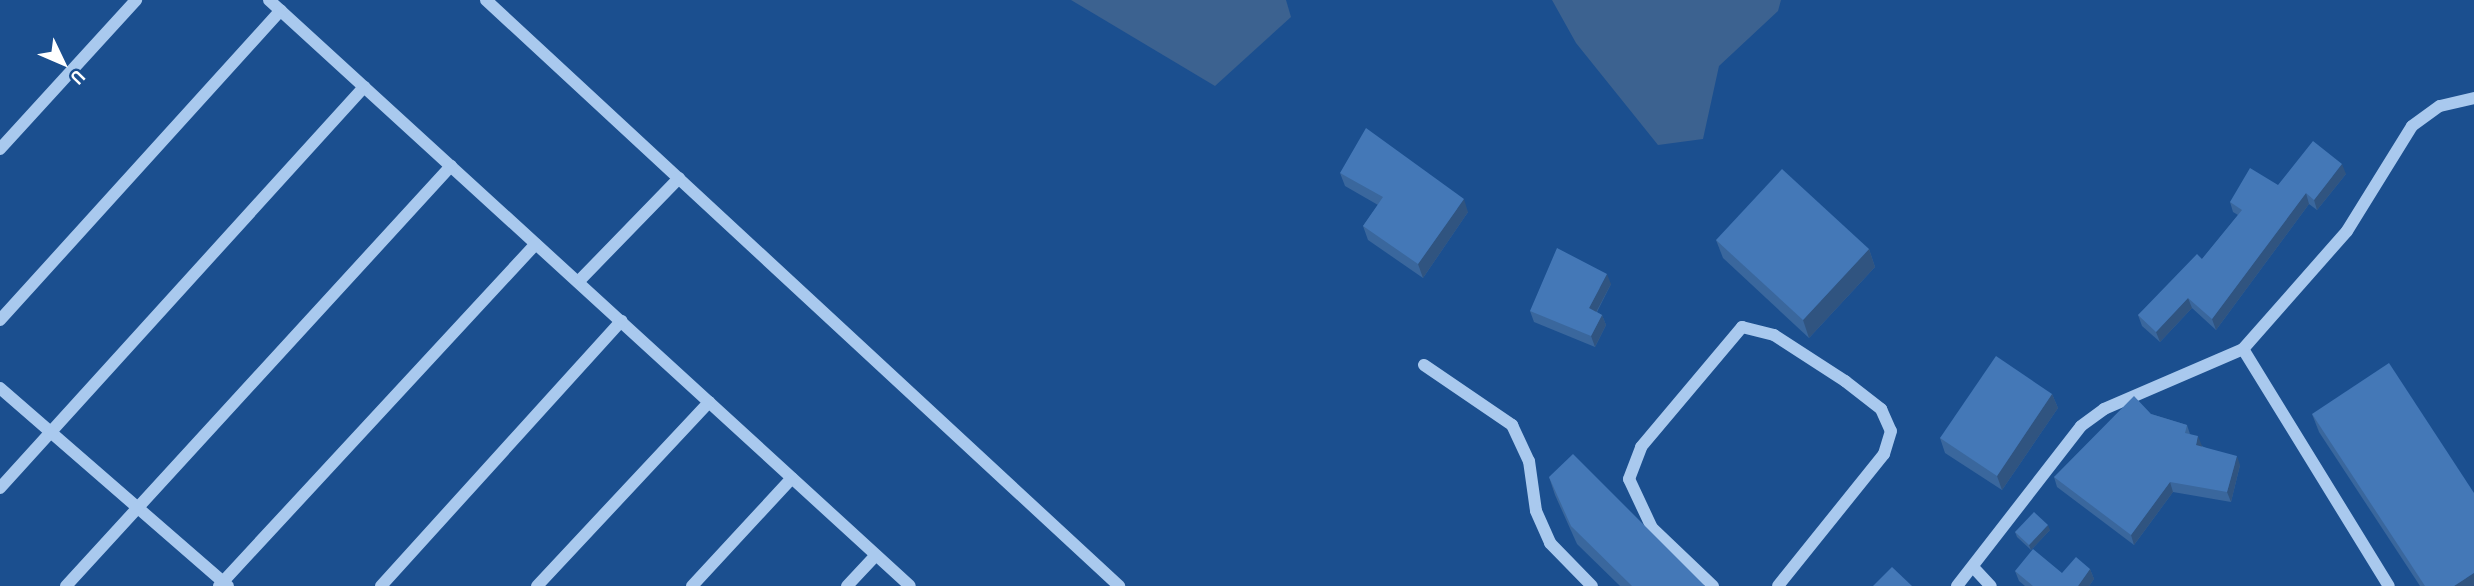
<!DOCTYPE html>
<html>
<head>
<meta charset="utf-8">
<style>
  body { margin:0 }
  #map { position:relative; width:2474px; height:586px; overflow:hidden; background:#1b4f8f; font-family:"Archivo Narrow",sans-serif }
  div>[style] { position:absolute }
  .water>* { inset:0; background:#3c6290 }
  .minor>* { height:12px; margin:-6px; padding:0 6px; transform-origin:6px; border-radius:6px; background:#a9c9ee }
  .wall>* { inset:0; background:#3a679d }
  .shaded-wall>* { inset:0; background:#305480 }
  .building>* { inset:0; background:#4478b7 }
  span { translate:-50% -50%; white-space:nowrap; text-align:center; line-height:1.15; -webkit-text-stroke:5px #1b4f8f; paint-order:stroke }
  .north { position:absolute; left:28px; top:28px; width:70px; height:70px; -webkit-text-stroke:5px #1b4f8f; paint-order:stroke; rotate:134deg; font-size:19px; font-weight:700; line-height:28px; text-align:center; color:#fff }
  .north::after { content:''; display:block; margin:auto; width:24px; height:32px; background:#fff; clip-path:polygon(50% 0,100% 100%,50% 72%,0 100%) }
</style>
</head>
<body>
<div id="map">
  <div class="water">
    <div style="clip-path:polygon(1071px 0,1286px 0,1291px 17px,1215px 86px)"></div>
    <div style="clip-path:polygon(1552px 0,1781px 0,1778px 11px,1719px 66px,1703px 139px,1658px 145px,1576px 43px)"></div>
  </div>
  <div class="minor">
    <div style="left:269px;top:0;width:868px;rotate:42.43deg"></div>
    <div style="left:486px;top:0;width:863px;rotate:42.79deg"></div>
    <div style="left:0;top:149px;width:202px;rotate:-47.6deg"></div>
    <div style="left:578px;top:282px;width:145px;rotate:-45.8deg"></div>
    <div style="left:0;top:320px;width:418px;rotate:-47.8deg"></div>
    <div style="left:2243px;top:349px;width:278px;rotate:58.4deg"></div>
    <div style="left:1424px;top:365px;width:107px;rotate:34.3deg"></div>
    <div style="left:1512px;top:425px;width:40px;rotate:65deg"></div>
    <div style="left:1529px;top:461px;width:50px;rotate:82deg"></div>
    <div style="left:1536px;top:511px;width:35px;rotate:66deg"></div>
    <div style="left:1550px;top:543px;width:60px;rotate:45.7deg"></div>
    <div style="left:0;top:388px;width:302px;rotate:41deg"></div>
    <div style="left:0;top:488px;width:542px;rotate:-47.77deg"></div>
    <div style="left:1973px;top:567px;width:26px;rotate:47deg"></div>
    <div style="left:66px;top:586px;width:570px;rotate:-47.49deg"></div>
    <div style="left:219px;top:586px;width:466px;rotate:-47.2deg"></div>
    <div style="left:381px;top:586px;width:358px;rotate:-47.8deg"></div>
    <div style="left:537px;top:586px;width:252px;rotate:-46.9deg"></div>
    <div style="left:692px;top:586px;width:147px;rotate:-47.2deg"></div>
    <div style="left:847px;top:586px;width:42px;rotate:-46.9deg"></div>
    <div style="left:1713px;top:586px;width:84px;rotate:-136.4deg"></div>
    <div style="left:1652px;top:528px;width:54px;rotate:-115.1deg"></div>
    <div style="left:1629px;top:479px;width:34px;rotate:-69deg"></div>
    <div style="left:1641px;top:447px;width:157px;rotate:-49.9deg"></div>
    <div style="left:1742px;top:327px;width:33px;rotate:14deg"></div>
    <div style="left:1774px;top:335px;width:85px;rotate:32.9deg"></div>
    <div style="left:1845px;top:381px;width:46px;rotate:37.9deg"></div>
    <div style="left:1881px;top:409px;width:24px;rotate:66deg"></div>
    <div style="left:1891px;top:431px;width:24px;rotate:107deg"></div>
    <div style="left:1884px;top:454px;width:169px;rotate:128.8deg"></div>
    <div style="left:1957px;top:586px;width:202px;rotate:-52.2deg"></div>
    <div style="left:2081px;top:426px;width:29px;rotate:-36deg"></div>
    <div style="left:2104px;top:409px;width:151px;rotate:-23.3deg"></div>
    <div style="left:2243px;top:349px;width:157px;rotate:-48.6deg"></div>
    <div style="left:2347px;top:231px;width:123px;rotate:-58.2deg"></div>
    <div style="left:2412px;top:126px;width:34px;rotate:-36deg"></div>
    <div style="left:2440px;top:106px;width:35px;rotate:-13deg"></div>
  </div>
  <div class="wall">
    <div style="clip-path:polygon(1340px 173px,1468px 212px,1423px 278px,1368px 240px,1363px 226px,1378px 205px,1345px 186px)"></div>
    <div style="clip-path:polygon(2346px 174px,2317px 210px,2309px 204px,2216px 330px,2192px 308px,2160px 342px,2142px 326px,2138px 315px,2202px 259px,2238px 215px,2233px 212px,2230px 202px,2278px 185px)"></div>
    <div style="clip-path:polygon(1716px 240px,1869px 249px,1875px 267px,1809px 338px,1723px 258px)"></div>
    <div style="clip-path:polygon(1611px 284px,1597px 312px,1602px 315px,1606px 325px,1595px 347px,1534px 322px,1530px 311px)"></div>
    <div style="clip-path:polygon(2052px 394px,2058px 408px,2002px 490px,1945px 453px,1940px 438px)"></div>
    <div style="clip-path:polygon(2151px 414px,2187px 425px,2190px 434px,2202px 446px,2240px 465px,2231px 502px,2173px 492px,2134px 545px,2057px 487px,2054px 477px)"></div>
    <div style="clip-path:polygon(2312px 414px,2474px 586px,2420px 586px,2319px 432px)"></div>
    <div style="clip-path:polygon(1549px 477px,1705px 586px,1620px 586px,1577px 544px,1555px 495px)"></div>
    <div style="clip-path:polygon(2050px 530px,2031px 550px,2017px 537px,2015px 532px)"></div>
    <div style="clip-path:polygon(2090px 569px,2094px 579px,2089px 586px,2025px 586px,2019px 581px,2015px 571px,2062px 573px)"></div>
  </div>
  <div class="shaded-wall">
    <div style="clip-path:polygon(2342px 164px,2346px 174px,2317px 210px,2314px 200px)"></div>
    <div style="clip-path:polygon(2306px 193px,2309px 204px,2216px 330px,2212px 319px)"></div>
    <div style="clip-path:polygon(1464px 199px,1468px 212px,1423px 278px,1418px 264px)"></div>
    <div style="clip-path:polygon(1869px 249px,1875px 267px,1809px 338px,1803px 320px)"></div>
    <div style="clip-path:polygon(1607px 274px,1611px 284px,1593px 318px,1589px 308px)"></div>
    <div style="clip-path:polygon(2188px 298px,2192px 308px,2160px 342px,2156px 332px)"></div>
    <div style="clip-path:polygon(1602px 315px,1606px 325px,1595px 347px,1591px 336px)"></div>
    <div style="clip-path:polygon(2052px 394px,2058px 408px,2002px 490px,1997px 476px)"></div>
    <div style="clip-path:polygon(2198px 436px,2202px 446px,2199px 455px,2196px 445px)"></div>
    <div style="clip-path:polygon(2237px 456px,2240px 465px,2231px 502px,2227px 492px)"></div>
    <div style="clip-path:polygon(2170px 482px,2173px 492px,2134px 545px,2131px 535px)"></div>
    <div style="clip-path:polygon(2048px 525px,2050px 530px,2031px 550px,2029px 545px)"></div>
    <div style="clip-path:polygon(2090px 569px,2094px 579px,2089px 586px,2078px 586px)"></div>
    <div style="clip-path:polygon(2474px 573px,2474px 586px,2454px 586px)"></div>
  </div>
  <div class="building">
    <div style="clip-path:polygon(1366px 128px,1464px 199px,1418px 264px,1363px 226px,1383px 197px,1340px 173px)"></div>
    <div style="clip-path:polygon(2313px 141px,2342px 164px,2314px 200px,2306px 193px,2212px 319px,2188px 298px,2156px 332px,2138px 315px,2197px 254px,2202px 259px,2242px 210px,2230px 202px,2250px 168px,2278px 185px)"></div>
    <div style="clip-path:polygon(1782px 169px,1869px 249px,1803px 320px,1716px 240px)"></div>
    <div style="clip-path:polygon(1557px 248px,1607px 274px,1589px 308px,1602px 315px,1591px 336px,1530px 311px)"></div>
    <div style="clip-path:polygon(1996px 356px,2052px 394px,1997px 476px,1940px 438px)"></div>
    <div style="clip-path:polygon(2389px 363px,2474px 493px,2474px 573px,2454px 586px,2425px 586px,2312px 414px)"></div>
    <div style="clip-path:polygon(2134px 396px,2151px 414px,2187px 425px,2185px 433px,2198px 436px,2196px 445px,2237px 456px,2227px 492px,2170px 482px,2131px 535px,2054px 477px)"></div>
    <div style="clip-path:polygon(1573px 454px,1705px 586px,1632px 586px,1571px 526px,1549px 477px)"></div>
    <div style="clip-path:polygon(2034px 512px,2048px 525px,2029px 545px,2015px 532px)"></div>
    <div style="clip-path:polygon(2033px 549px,2062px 573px,2076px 557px,2090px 569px,2078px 586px,2033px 586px,2015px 571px)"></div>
    <div style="clip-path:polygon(1892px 567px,1912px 586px,1873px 586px)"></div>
  </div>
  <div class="north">U</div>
</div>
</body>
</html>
